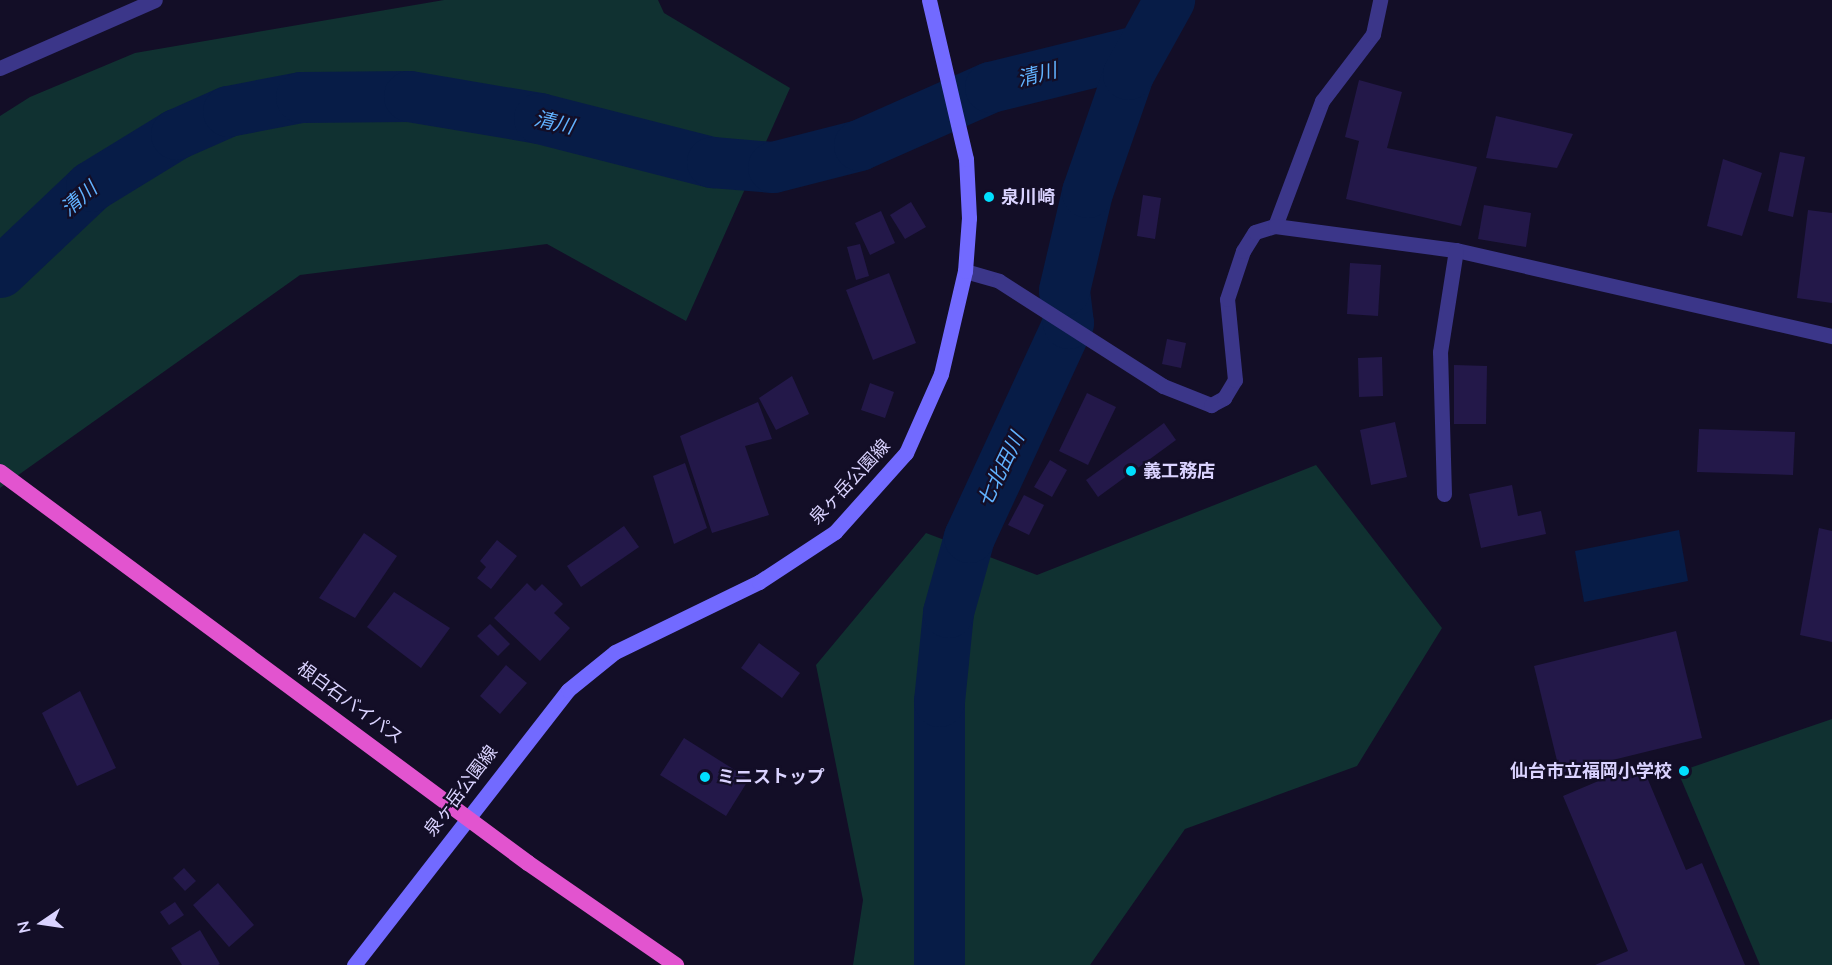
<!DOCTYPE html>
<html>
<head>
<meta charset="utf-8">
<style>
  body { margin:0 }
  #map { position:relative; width:1832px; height:965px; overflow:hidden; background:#130e27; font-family:"Nunito Sans","Noto Sans JP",sans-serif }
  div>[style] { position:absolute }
  .green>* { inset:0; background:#103131 }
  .water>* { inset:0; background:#071c47 }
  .river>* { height:51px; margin:-25.5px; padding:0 25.5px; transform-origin:25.5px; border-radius:25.5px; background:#071c47 }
  .building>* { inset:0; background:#231849 }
  .minor>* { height:15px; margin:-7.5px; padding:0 7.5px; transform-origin:7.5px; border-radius:7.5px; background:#3b3689 }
  .tertiary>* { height:15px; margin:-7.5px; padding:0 7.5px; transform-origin:7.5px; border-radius:7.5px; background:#3b3689 }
  .secondary>* { height:15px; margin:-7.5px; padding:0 7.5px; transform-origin:7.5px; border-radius:7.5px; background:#726aff }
  .trunk>* { height:16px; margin:-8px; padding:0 8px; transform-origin:8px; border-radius:8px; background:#e254cf }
  .dots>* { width:16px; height:16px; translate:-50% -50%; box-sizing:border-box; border:3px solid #130e27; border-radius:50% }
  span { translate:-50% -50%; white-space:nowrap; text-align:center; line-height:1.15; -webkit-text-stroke:4.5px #130e27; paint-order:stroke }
  .poi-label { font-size:18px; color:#dad3ff; font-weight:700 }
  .left { translate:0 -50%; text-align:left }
  .right { translate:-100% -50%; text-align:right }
  .street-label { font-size:18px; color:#dad3ff }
  .water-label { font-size:20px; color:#61b2ff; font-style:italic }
  .north { position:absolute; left:12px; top:893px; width:60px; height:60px; -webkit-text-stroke:4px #130e27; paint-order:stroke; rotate:257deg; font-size:16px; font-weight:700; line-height:24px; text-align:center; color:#dad3ff }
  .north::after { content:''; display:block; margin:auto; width:21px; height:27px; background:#dad3ff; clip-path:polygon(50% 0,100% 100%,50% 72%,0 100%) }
</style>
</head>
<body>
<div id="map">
  <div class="green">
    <div style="clip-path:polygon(444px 0,658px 0,664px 13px,790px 88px,686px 321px,547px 244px,300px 275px,0 488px,0 116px,30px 97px,135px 53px)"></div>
    <div style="clip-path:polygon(1316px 465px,1442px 628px,1357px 766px,1185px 829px,1090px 965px,853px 965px,863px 900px,816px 665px,926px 533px,1037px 575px)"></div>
    <div style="clip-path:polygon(1832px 719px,1832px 965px,1760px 965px,1678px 772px)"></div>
  </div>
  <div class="water">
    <div style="clip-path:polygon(1679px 530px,1688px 581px,1584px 602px,1575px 551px)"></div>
  </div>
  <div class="river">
    <div style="left:0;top:272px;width:125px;rotate:-43.4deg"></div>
    <div style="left:91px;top:186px;width:100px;rotate:-31.5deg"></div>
    <div style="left:176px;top:134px;width:57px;rotate:-23.9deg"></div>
    <div style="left:228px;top:111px;width:74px;rotate:-10.9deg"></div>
    <div style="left:301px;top:97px;width:108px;rotate:-0.5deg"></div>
    <div style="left:409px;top:96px;width:132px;rotate:9.6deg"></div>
    <div style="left:539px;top:118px;width:179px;rotate:14.3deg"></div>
    <div style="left:712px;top:162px;width:61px;rotate:4.7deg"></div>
    <div style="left:773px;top:167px;width:89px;rotate:-14.3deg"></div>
    <div style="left:859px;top:145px;width:143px;rotate:-23.9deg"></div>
    <div style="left:990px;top:87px;width:155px;rotate:-13.8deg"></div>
    <div style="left:939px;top:965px;width:264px;rotate:-90deg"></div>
    <div style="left:939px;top:701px;width:89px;rotate:-84.2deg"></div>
    <div style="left:948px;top:612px;width:78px;rotate:-74.4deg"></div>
    <div style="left:969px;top:537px;width:236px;rotate:-65.2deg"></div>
    <div style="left:1068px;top:323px;width:33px;rotate:-97deg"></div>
    <div style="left:1064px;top:290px;width:101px;rotate:-76.8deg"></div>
    <div style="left:1087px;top:192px;width:125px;rotate:-70.8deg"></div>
    <div style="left:1128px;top:74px;width:85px;rotate:-61deg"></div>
  </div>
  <div class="building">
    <div style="clip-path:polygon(1359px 80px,1402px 92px,1387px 148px,1477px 167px,1461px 226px,1346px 199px,1359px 141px,1345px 137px)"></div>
    <div style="clip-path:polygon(1496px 116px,1573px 134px,1557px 168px,1486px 158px)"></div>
    <div style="clip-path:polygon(1780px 152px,1805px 157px,1793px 217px,1768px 211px)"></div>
    <div style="clip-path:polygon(1723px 159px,1762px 173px,1742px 236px,1707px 226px)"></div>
    <div style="clip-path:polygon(1143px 195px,1161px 198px,1155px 239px,1137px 236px)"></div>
    <div style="clip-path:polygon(911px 202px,926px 227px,905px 239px,890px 215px)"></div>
    <div style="clip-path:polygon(1484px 205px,1531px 213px,1526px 247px,1478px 239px)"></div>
    <div style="clip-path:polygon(1808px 210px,1832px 213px,1832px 303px,1797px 298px)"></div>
    <div style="clip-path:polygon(881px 211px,895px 243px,870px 255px,855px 223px)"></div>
    <div style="clip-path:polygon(860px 244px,869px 276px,856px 280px,847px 247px)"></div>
    <div style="clip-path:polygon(1350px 263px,1381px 265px,1378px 316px,1347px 314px)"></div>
    <div style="clip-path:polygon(889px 273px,916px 343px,873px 360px,846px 290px)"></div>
    <div style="clip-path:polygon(1167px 339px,1186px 343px,1181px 368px,1162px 364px)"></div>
    <div style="clip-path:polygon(1382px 357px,1383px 396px,1359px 397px,1358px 358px)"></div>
    <div style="clip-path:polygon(1454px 365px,1487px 366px,1486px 424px,1454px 424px)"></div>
    <div style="clip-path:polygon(792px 376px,809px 414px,776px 430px,759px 398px)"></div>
    <div style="clip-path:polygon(870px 383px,894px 392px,885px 418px,861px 410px)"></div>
    <div style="clip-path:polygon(1087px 393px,1116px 407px,1088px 465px,1059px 451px)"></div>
    <div style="clip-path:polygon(758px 402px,772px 439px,745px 446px,769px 515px,712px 533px,680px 436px)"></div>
    <div style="clip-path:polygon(1395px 422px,1407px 477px,1371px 485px,1360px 430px)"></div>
    <div style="clip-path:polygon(1164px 423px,1176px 440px,1098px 497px,1086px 480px)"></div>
    <div style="clip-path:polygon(1699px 429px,1795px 432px,1793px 475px,1697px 472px)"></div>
    <div style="clip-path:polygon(1050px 460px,1067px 470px,1052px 497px,1034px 487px)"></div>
    <div style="clip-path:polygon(685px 463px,707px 528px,674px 544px,653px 476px)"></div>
    <div style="clip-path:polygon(1512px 485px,1518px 516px,1541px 511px,1546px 534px,1481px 548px,1469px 494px)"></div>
    <div style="clip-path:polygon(1024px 495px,1044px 505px,1029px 535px,1008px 525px)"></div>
    <div style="clip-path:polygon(624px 526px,639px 547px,581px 587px,567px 566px)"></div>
    <div style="clip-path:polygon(1819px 528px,1832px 531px,1832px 642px,1800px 635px)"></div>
    <div style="clip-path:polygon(364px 533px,397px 556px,355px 618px,319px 598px)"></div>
    <div style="clip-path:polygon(497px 540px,517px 556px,491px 589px,477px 578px,486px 567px,480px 561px)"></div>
    <div style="clip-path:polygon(527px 583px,535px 591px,542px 584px,563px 604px,554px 613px,570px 628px,540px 661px,494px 618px)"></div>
    <div style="clip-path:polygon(394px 592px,450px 628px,421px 668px,367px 627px)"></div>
    <div style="clip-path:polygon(490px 624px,510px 644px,498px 656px,477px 636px)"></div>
    <div style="clip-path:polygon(1676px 631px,1702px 738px,1560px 773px,1534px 666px)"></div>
    <div style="clip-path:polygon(759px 643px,800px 673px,782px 698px,741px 668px)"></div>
    <div style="clip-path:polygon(506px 665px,527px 683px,500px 714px,480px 696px)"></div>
    <div style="clip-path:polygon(80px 691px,116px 768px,77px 786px,42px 713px)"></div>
    <div style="clip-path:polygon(684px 738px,749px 779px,726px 816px,660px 775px)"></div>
    <div style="clip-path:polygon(1641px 763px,1686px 870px,1702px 863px,1745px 965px,1595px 965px,1628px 951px,1563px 796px)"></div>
    <div style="clip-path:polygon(184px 868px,196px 881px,185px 891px,173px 878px)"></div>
    <div style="clip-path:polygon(218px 883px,254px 925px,229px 947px,193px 905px)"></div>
    <div style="clip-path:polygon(175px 902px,184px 915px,169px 925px,160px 912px)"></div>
    <div style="clip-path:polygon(200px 930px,220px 964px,218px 965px,182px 965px,171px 948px)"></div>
  </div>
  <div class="minor">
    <div style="left:1275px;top:226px;width:134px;rotate:-69.4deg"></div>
    <div style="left:1322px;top:101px;width:84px;rotate:-52.7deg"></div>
    <div style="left:1373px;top:34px;width:35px;rotate:-78deg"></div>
    <div style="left:965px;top:271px;width:35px;rotate:16deg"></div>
    <div style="left:999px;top:281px;width:195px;rotate:32.6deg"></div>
    <div style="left:1163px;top:386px;width:52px;rotate:21.6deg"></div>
    <div style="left:1211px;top:405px;width:15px;rotate:-28deg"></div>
    <div style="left:1224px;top:398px;width:21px;rotate:-59deg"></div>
    <div style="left:1235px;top:380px;width:81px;rotate:-95.6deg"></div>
    <div style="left:1227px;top:299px;width:51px;rotate:-71.6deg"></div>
    <div style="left:1243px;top:251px;width:22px;rotate:-58deg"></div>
    <div style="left:1255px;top:232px;width:21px;rotate:-17deg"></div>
    <div style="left:1275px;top:226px;width:183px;rotate:7.6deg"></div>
    <div style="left:1456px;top:250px;width:386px;rotate:12.9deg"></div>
    <div style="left:1444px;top:494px;width:142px;rotate:-91.6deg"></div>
    <div style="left:1440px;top:352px;width:103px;rotate:-81.1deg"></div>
  </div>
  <div class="tertiary">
    <div style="left:0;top:68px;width:169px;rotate:-23.7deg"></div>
  </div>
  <div class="secondary">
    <div style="left:354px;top:965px;width:348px;rotate:-52.1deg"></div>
    <div style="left:568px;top:690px;width:60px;rotate:-39deg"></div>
    <div style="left:615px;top:652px;width:160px;rotate:-25.9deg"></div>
    <div style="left:759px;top:582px;width:91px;rotate:-33.3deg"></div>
    <div style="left:835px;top:532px;width:106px;rotate:-48.1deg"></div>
    <div style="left:906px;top:453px;width:86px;rotate:-66.1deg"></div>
    <div style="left:941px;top:374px;width:106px;rotate:-76.9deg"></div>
    <div style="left:965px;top:271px;width:53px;rotate:-85.7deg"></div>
    <div style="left:969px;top:218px;width:59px;rotate:-92.9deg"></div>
    <div style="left:966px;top:159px;width:163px;rotate:-103.1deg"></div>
  </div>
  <div class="trunk">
    <div style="left:0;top:472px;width:657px;rotate:36.52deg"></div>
    <div style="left:528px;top:863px;width:180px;rotate:34.6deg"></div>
  </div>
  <div class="dots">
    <div style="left:989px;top:197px;background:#00dffe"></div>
    <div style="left:1131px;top:471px;background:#00dffe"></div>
    <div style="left:1684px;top:771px;background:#00dffe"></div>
    <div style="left:705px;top:777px;background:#00dffe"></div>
  </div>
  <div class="poi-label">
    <span class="left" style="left:1001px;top:197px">泉川崎</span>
    <span class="left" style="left:1143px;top:471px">義工務店</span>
    <span class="right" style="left:1672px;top:771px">仙台市立福岡小学校</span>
    <span class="left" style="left:717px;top:777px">ミニストップ</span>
  </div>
  <div class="street-label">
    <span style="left:850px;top:482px;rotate:-47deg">泉ヶ岳公園線</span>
    <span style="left:350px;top:703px;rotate:36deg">根白石バイパス</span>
    <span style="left:461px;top:791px;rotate:-53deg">泉ヶ岳公園線</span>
  </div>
  <div class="water-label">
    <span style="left:1037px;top:75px;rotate:-14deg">清川</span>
    <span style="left:554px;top:123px;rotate:13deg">清川</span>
    <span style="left:79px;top:199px;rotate:-41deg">清川</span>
    <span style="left:1001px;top:470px;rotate:-64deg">七北田川</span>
  </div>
  <div class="north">N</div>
</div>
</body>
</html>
